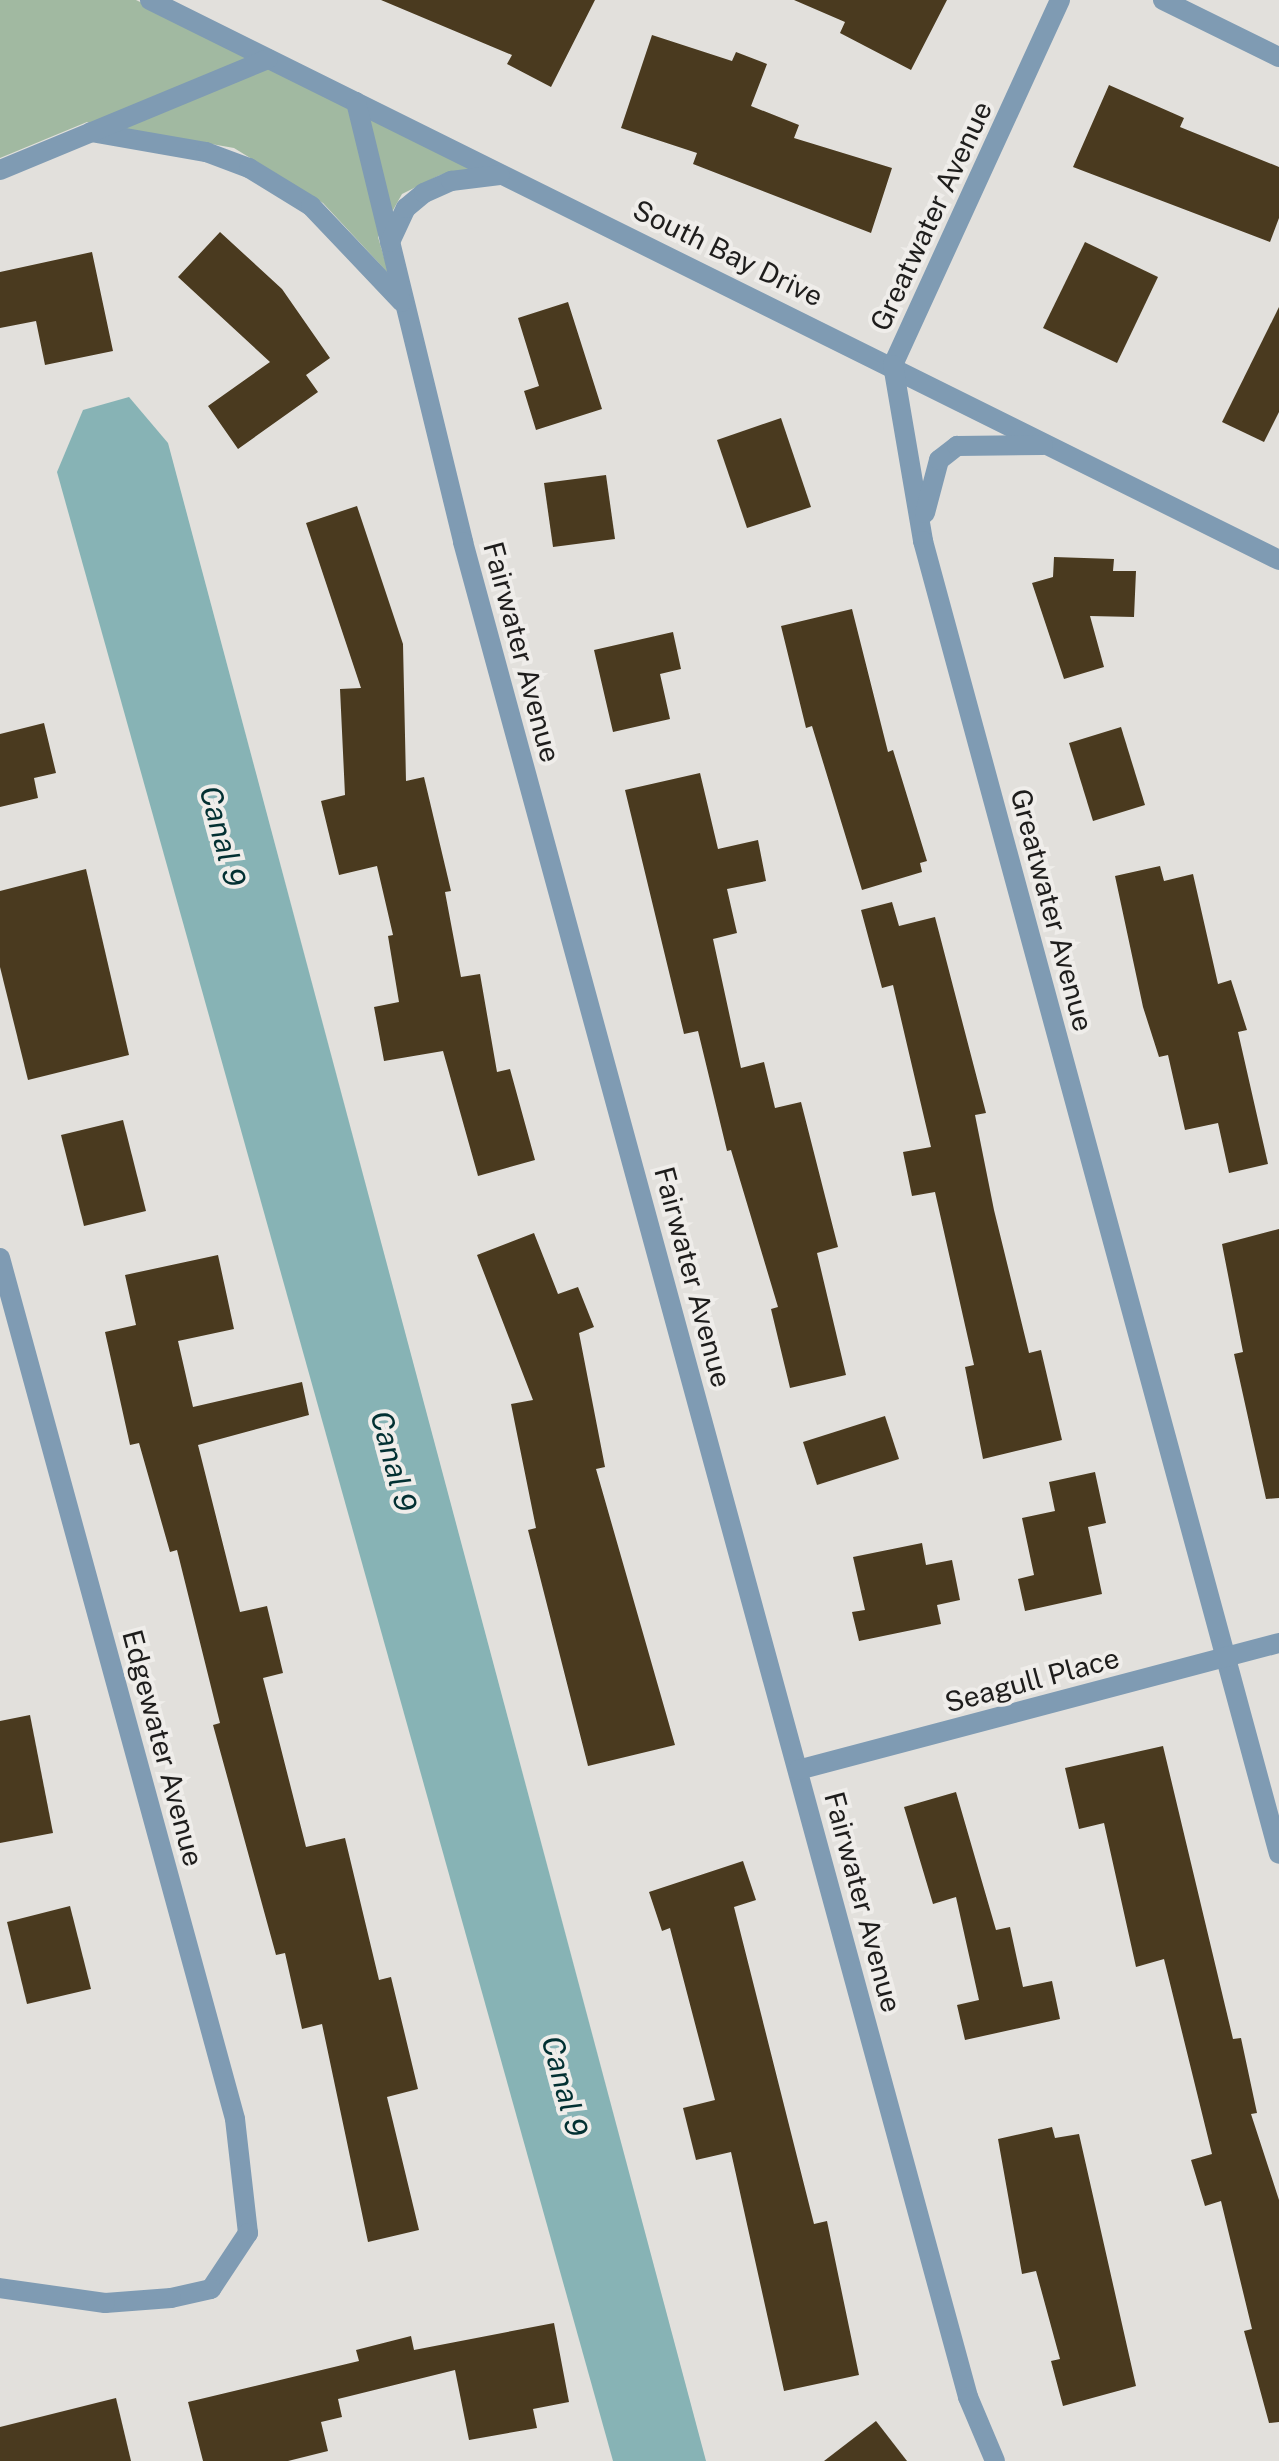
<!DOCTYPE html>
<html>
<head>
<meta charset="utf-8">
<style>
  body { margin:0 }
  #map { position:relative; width:1279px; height:2461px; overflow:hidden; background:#e2e0dc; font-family:"Public Sans",sans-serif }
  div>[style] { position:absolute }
  .green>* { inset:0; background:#a1b9a1 }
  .water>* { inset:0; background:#87b3b5 }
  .building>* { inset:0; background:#4a3a1f }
  .street>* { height:20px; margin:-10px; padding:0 10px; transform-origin:10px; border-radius:10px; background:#7f9bb3 }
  span { translate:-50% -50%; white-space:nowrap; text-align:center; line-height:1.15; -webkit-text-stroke:8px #efedea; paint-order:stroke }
  .street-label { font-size:28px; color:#1e1d1c }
  .water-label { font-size:30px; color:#023032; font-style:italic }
</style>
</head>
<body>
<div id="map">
  <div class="green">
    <div style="clip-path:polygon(0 0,136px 0,480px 168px,440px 175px,402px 194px,378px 237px,389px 274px,323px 203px,234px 148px,87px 122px,0 158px)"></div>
  </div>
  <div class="water">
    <div style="clip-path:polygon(129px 397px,168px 443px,706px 2461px,613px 2461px,57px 472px,83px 410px)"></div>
  </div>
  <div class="building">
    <div style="clip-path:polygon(381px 0,595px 0,551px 87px,507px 64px,512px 55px)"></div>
    <div style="clip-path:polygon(794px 0,947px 0,911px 70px,840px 33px,845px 22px)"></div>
    <div style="clip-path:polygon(652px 35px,732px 61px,736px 52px,767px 64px,751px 106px,799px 125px,794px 138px,892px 168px,871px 233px,693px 164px,697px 153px,621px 128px)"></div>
    <div style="clip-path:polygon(1109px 85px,1184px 118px,1180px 127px,1279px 167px,1279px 218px,1270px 242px,1073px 167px)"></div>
    <div style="clip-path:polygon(220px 232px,282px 289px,330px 358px,306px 375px,318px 392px,238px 449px,208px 406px,270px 362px,178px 277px)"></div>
    <div style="clip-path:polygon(1085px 242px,1158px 277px,1117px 363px,1043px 328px)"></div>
    <div style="clip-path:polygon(92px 252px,113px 351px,45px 365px,36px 321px,0 328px,0 272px)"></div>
    <div style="clip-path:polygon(568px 302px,602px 409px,536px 430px,524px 391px,539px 386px,518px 318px)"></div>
    <div style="clip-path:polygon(1279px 307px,1279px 412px,1264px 442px,1222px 422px)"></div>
    <div style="clip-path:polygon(781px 418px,811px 507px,747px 528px,717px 440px)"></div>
    <div style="clip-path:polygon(606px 475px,615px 539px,553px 547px,544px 483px)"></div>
    <div style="clip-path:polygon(357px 506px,403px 644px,406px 781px,424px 777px,451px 891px,445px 892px,461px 977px,480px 974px,497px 1072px,510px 1069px,535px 1160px,478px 1176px,443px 1051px,384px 1061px,374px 1007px,399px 1002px,388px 936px,393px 935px,377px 866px,339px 875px,321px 801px,345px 795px,340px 689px,361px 688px,306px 523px)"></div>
    <div style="clip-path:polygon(1054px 557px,1114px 559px,1113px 571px,1136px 571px,1134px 617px,1090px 616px,1104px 667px,1064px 679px,1032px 583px,1053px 577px)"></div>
    <div style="clip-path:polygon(852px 609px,888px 752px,893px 750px,927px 861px,920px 863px,922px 872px,862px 890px,812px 726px,806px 728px,781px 626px)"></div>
    <div style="clip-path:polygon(673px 632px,681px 669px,660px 674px,670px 719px,613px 732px,594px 650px)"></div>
    <div style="clip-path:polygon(44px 723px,56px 773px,34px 778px,38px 798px,0 807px,0 734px)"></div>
    <div style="clip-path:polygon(1121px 727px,1145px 805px,1093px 821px,1069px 743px)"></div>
    <div style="clip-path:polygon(700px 773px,718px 849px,758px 840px,766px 881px,727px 889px,737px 933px,713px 939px,741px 1068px,764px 1062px,775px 1108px,801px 1102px,838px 1247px,817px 1253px,846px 1375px,790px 1388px,771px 1309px,778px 1307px,731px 1150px,727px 1151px,698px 1031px,684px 1034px,625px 790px)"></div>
    <div style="clip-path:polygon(1160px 866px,1164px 881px,1193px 874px,1218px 984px,1231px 980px,1247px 1030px,1238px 1032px,1268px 1164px,1229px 1173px,1218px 1123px,1185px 1130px,1168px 1055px,1159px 1057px,1143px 1007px,1115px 876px)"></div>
    <div style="clip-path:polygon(86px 869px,129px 1055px,28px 1080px,0 967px,0 891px)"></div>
    <div style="clip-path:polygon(892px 902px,899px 926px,935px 917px,986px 1113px,975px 1115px,994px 1210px,1029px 1353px,1041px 1350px,1062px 1440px,983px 1459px,965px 1367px,974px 1365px,935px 1192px,912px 1196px,903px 1152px,931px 1147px,893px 985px,882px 988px,861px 910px)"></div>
    <div style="clip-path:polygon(123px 1120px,146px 1211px,84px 1226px,61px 1135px)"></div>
    <div style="clip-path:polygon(1279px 1229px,1279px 1498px,1266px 1499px,1234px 1354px,1243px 1352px,1222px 1244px)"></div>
    <div style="clip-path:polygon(534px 1233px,558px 1294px,578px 1287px,594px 1327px,579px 1333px,605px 1467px,596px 1469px,675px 1745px,588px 1766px,528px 1530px,536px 1528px,511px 1404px,533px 1400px,477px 1255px)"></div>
    <div style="clip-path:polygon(218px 1255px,234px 1329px,178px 1341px,193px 1407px,302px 1382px,309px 1415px,198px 1445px,240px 1612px,267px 1606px,283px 1673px,263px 1678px,306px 1847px,345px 1838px,379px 1980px,391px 1977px,418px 2089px,387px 2097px,419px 2230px,368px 2242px,322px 2024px,302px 2029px,285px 1953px,276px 1955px,213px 1725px,220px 1723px,177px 1550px,170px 1552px,139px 1443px,130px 1445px,105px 1332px,136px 1325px,125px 1275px)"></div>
    <div style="clip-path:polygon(885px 1416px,899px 1459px,817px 1485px,803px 1442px)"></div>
    <div style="clip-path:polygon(1095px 1472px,1106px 1523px,1088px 1527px,1102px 1594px,1025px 1611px,1018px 1579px,1034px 1575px,1022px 1518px,1055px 1511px,1049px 1482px)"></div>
    <div style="clip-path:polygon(922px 1543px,926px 1565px,952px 1560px,960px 1600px,937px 1605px,941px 1624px,859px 1641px,852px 1612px,865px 1610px,853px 1557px)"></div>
    <div style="clip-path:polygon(30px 1715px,53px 1833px,0 1843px,0 1721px)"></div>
    <div style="clip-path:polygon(1163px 1746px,1233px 2039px,1241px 2038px,1257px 2113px,1251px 2114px,1279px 2200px,1279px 2422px,1269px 2423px,1244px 2331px,1252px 2329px,1221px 2201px,1205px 2206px,1191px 2160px,1212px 2154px,1164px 1959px,1136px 1967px,1104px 1823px,1079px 1829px,1065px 1768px)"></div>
    <div style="clip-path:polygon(956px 1792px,996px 1930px,1010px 1927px,1023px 1987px,1052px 1981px,1060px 2019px,965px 2040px,957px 2005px,979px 2000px,956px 1897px,933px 1904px,904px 1807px)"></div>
    <div style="clip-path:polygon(743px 1861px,756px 1900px,734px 1907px,814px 2224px,827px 2221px,859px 2375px,784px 2391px,731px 2152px,696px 2160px,683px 2108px,715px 2100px,670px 1928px,662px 1931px,649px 1892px)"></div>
    <div style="clip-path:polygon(70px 1906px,91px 1989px,27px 2004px,7px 1922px)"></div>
    <div style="clip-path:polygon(1052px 2127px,1055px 2138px,1079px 2134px,1136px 2386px,1063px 2406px,1051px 2361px,1060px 2359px,1036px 2271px,1022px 2274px,998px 2139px)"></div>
    <div style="clip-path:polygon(554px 2323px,569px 2402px,533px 2409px,537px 2428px,469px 2440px,455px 2370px,338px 2399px,342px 2417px,321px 2422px,328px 2451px,288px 2461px,203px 2461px,188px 2402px,359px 2361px,356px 2350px,411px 2336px,414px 2350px)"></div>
    <div style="clip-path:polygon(116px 2398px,131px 2461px,0 2461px,0 2427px)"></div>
    <div style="clip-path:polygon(876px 2421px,907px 2461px,824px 2461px)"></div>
  </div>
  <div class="street">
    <div style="left:150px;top:0;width:1260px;rotate:26.38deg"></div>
    <div style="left:1060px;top:0;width:401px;rotate:114.6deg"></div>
    <div style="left:893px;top:365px;width:179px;rotate:80.3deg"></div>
    <div style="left:923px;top:541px;width:1360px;rotate:74.83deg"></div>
    <div style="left:1163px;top:0;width:129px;rotate:26.2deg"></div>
    <div style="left:356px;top:102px;width:453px;rotate:76.3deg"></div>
    <div style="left:463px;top:542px;width:1923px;rotate:74.77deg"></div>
    <div style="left:968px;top:2397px;width:69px;rotate:67.1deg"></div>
    <div style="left:91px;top:132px;width:117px;rotate:9.9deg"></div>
    <div style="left:206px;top:152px;width:46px;rotate:20.4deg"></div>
    <div style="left:249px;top:168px;width:73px;rotate:31.5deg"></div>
    <div style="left:311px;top:206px;width:132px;rotate:46.5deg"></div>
    <div style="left:0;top:170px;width:290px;rotate:-22.5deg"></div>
    <div style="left:390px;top:242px;width:38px;rotate:-65deg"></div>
    <div style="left:406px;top:208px;width:23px;rotate:-40deg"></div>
    <div style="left:424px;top:193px;width:30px;rotate:-24deg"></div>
    <div style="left:451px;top:181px;width:49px;rotate:-7deg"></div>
    <div style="left:925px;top:513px;width:55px;rotate:-75.2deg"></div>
    <div style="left:939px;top:460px;width:23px;rotate:-38deg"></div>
    <div style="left:957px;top:446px;width:86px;rotate:-0.7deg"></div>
    <div style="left:0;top:1258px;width:892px;rotate:74.73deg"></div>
    <div style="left:235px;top:2119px;width:115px;rotate:83.5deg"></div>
    <div style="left:248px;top:2233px;width:67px;rotate:123.5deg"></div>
    <div style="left:211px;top:2289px;width:41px;rotate:167.3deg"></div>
    <div style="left:171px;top:2298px;width:66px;rotate:175.7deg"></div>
    <div style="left:105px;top:2303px;width:106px;rotate:-171.9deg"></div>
    <div style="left:798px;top:1770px;width:497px;rotate:-14.8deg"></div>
  </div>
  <div class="street-label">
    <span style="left:931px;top:216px;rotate:-65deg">Greatwater Avenue</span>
    <span style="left:728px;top:253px;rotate:26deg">South Bay Drive</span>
    <span style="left:522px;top:652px;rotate:75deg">Fairwater Avenue</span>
    <span style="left:1052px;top:910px;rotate:75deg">Greatwater Avenue</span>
    <span style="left:693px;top:1277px;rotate:75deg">Fairwater Avenue</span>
    <span style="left:1032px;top:1680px;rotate:-15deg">Seagull Place</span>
    <span style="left:163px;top:1748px;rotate:75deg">Edgewater Avenue</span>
    <span style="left:863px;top:1902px;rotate:75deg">Fairwater Avenue</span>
  </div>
  <div class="water-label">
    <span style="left:223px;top:836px;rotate:75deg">Canal 9</span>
    <span style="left:394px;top:1461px;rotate:75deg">Canal 9</span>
    <span style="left:565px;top:2086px;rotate:75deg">Canal 9</span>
  </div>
</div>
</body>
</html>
